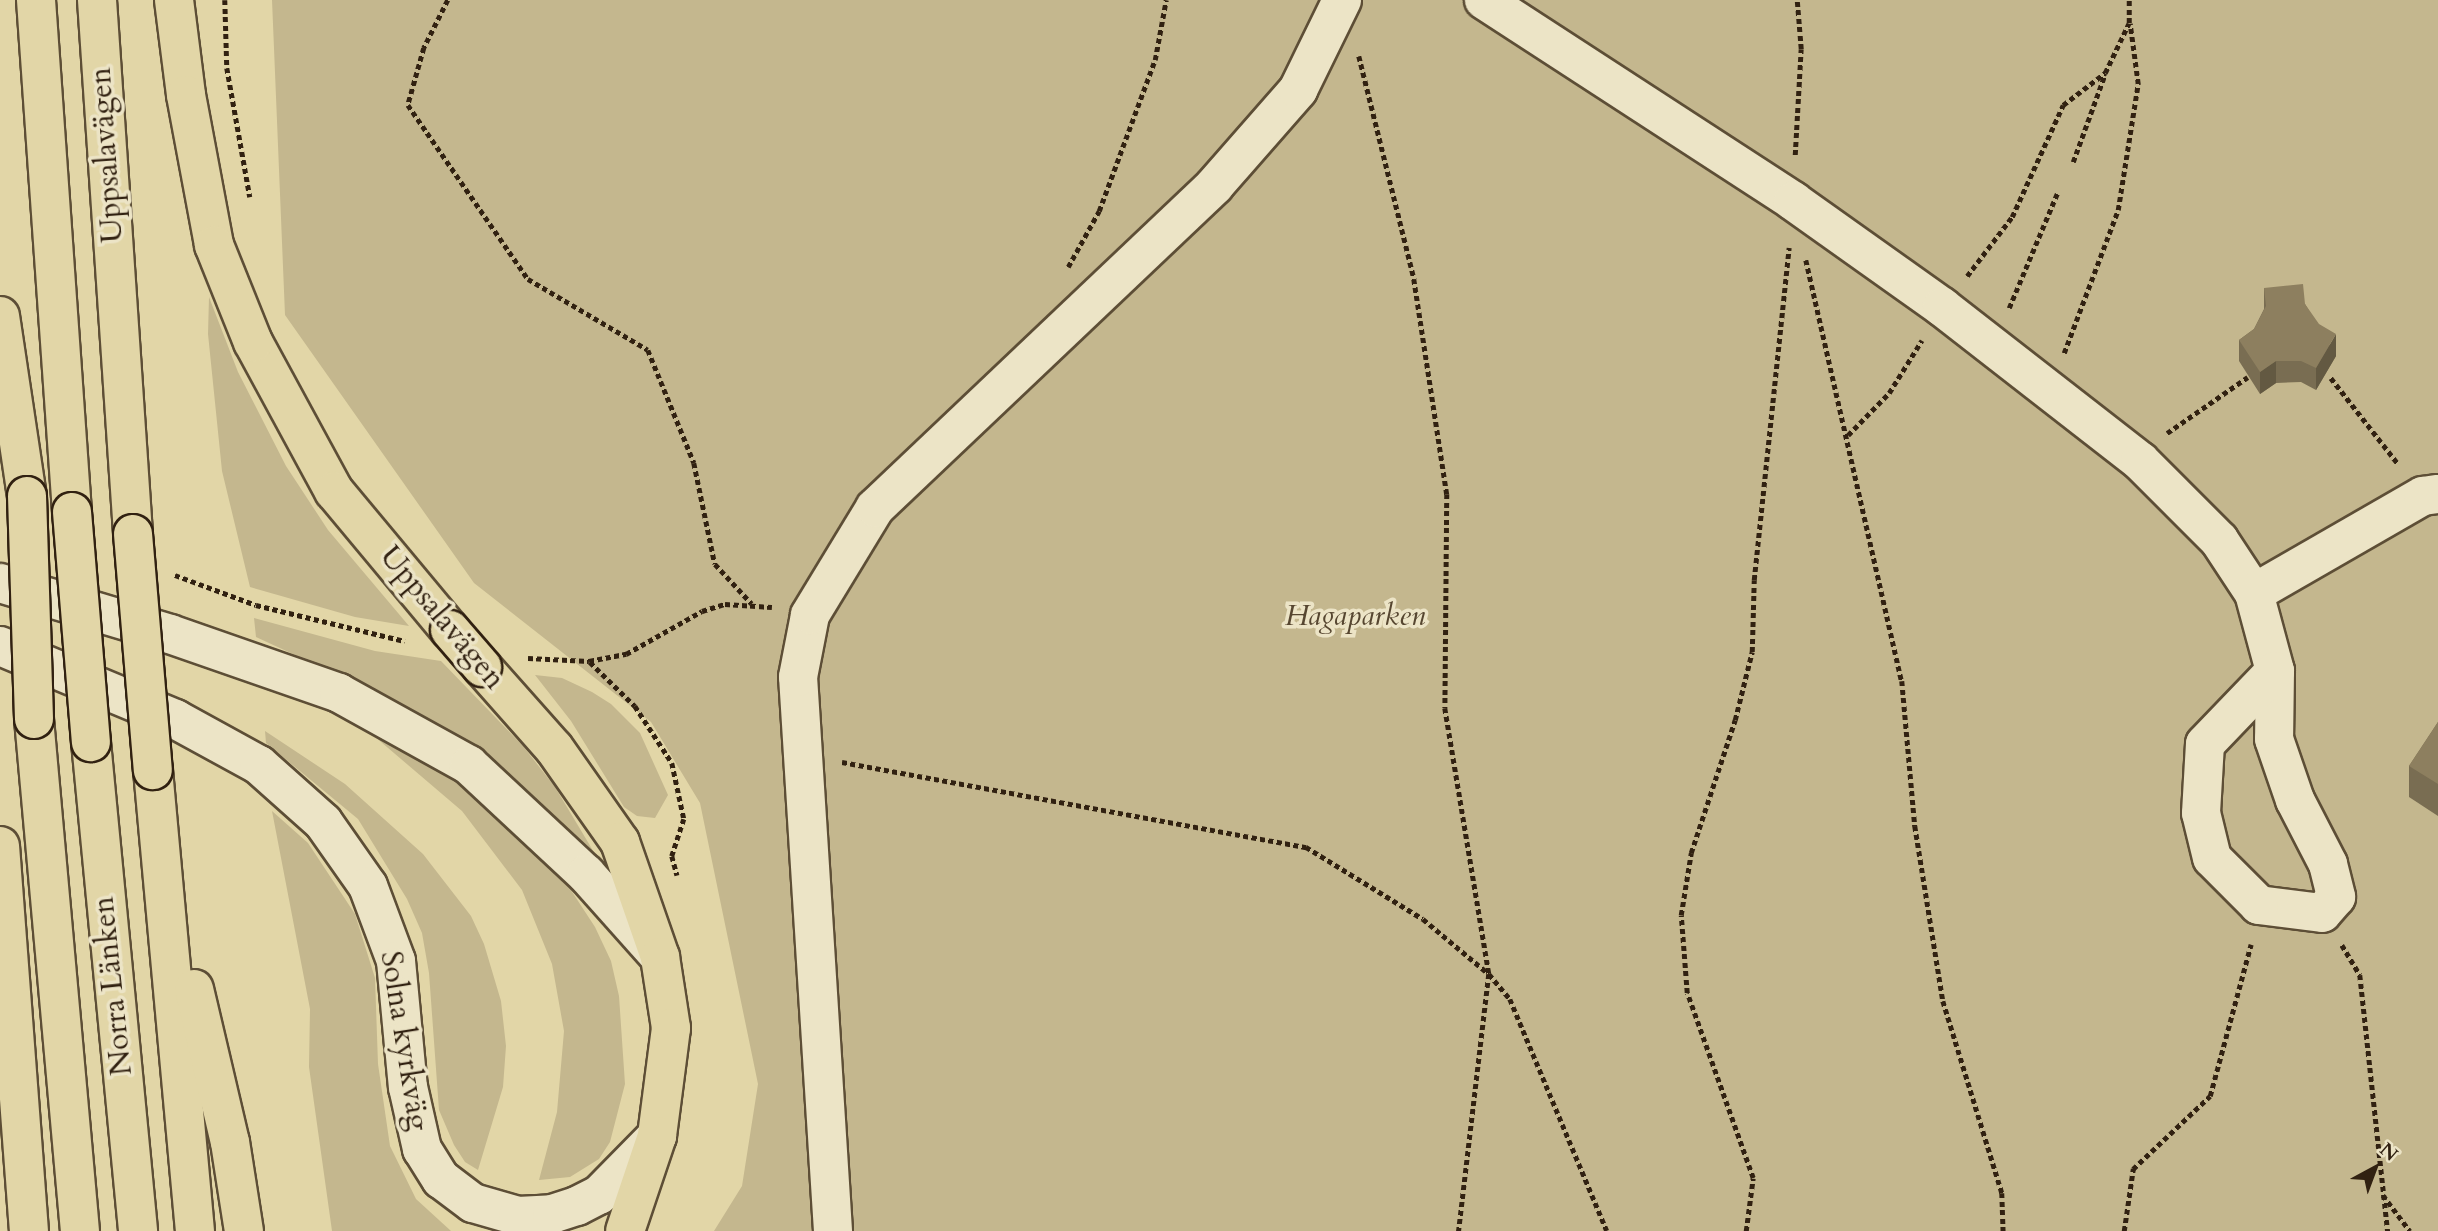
<!DOCTYPE html>
<html>
<head>
<meta charset="utf-8">
<style>
  body { margin:0 }
  #map { position:relative; width:2438px; height:1231px; overflow:hidden; background:#e2d6a7; font-family:Cardo,serif }
  div>[style] { position:absolute }
  .green>* { inset:0; background:#c4b78e }
  .path>* { height:4.5px; margin-top:-2.25px; transform-origin:0; background:repeating-linear-gradient(90deg,#312111 0 5px,transparent 0 8.5px) }
  .roads { filter:drop-shadow(2px 0 #5d4e36) drop-shadow(-2px 0 #5d4e36) drop-shadow(0 2px #5d4e36) drop-shadow(0 -2px #5d4e36) }
  .minor>* { height:38px; margin:-19px; padding:0 19px; transform-origin:19px; border-radius:19px; background:#ece4c6 }
  .major>* { height:38px; margin:-19px; padding:0 19px; transform-origin:19px; border-radius:19px; background:#e2d6a7 }
  .highway>* { height:38px; margin:-19px; padding:0 19px; transform-origin:19px; border-radius:19px; background:#e2d6a7 }
  .bridges { filter:drop-shadow(2px 0 #312111) drop-shadow(-2px 0 #312111) drop-shadow(0 2px #312111) drop-shadow(0 -2px #312111) }
  .major-bridge>* { height:38px; margin:-19px; padding:0 19px; transform-origin:19px; border-radius:19px; background:#e2d6a7 }
  .highway-bridge>* { height:38px; margin:-19px; padding:0 19px; transform-origin:19px; border-radius:19px; background:#e2d6a7 }
  .wall>* { inset:0; background:#796d52 }
  .shaded-wall>* { inset:0; background:#635942 }
  .building>* { inset:0; background:#8d7f5f }
  span { translate:-50% -50%; white-space:nowrap; text-align:center; line-height:1.15; -webkit-text-stroke:7px #ece4c6; paint-order:stroke }
  .street-label { font-size:30px; color:#312111 }
  .park-label { font-size:30px; color:#564630; font-style:italic }
  .north { position:absolute; left:2340px; top:1133px; width:70px; height:70px; -webkit-text-stroke:5px #ece4c6; paint-order:stroke; rotate:41deg; font-size:19px; font-weight:700; line-height:28px; text-align:center; color:#312111 }
  .north::after { content:''; display:block; margin:auto; width:24px; height:32px; background:#312111; clip-path:polygon(50% 0,100% 100%,50% 72%,0 100%) }
</style>
</head>
<body>
<div id="map">
  <div class="green">
    <div style="clip-path:polygon(272px 0,2438px 0,2438px 1231px,714px 1231px,742px 1186px,758px 1084px,700px 803px,651px 722px,474px 583px,285px 315px)"></div>
    <div style="clip-path:polygon(209px 297px,238px 372px,286px 466px,328px 530px,409px 626px,355px 617px,250px 587px,222px 471px,208px 334px)"></div>
    <div style="clip-path:polygon(254px 618px,375px 651px,441px 661px,523px 746px,555px 787px,598px 859px,500px 771px,360px 685px,256px 637px)"></div>
    <div style="clip-path:polygon(535px 675px,562px 678px,592px 692px,611px 704px,640px 733px,668px 795px,655px 818px,637px 816px,624px 807px,571px 721px)"></div>
    <div style="clip-path:polygon(329px 703px,480px 791px,546px 852px,595px 927px,611px 961px,619px 996px,625px 1084px,610px 1142px,599px 1159px,570px 1177px,539px 1180px,557px 1112px,564px 1031px,552px 964px,522px 890px,462px 811px,374px 736px,340px 713px,327px 710px)"></div>
    <div style="clip-path:polygon(265px 731px,345px 784px,423px 854px,471px 916px,484px 944px,501px 1001px,506px 1046px,503px 1087px,478px 1170px,465px 1162px,454px 1145px,439px 1110px,429px 973px,422px 933px,407px 899px,358px 819px,266px 743px)"></div>
    <div style="clip-path:polygon(272px 811px,308px 843px,355px 914px,375px 978px,378px 1064px,390px 1146px,416px 1199px,451px 1231px,332px 1231px,309px 1067px,310px 1009px)"></div>
  </div>
  <div class="path">
    <div style="left:225px;top:0;width:68px;rotate:88.3deg"></div>
    <div style="left:227px;top:68px;width:131px;rotate:79.9deg"></div>
    <div style="left:448px;top:0;width:54px;rotate:116.6deg"></div>
    <div style="left:424px;top:48px;width:59px;rotate:105.7deg"></div>
    <div style="left:408px;top:105px;width:211px;rotate:55.4deg"></div>
    <div style="left:528px;top:279px;width:139px;rotate:30.6deg"></div>
    <div style="left:648px;top:350px;width:122px;rotate:67.8deg"></div>
    <div style="left:694px;top:463px;width:103px;rotate:78.3deg"></div>
    <div style="left:715px;top:564px;width:54px;rotate:47.2deg"></div>
    <div style="left:1359px;top:56px;width:230px;rotate:76.1deg"></div>
    <div style="left:1414px;top:279px;width:218px;rotate:81.3deg"></div>
    <div style="left:1447px;top:494px;width:214px;rotate:90.5deg"></div>
    <div style="left:1445px;top:708px;width:270px;rotate:80.6deg"></div>
    <div style="left:1489px;top:974px;width:259px;rotate:96.7deg"></div>
    <div style="left:1795px;top:155px;width:106px;rotate:-86.8deg"></div>
    <div style="left:1801px;top:49px;width:49px;rotate:-94.7deg"></div>
    <div style="left:2073px;top:162px;width:94px;rotate:-70deg"></div>
    <div style="left:1806px;top:260px;width:432px;rotate:77.2deg"></div>
    <div style="left:1902px;top:681px;width:146px;rotate:84.9deg"></div>
    <div style="left:1915px;top:826px;width:177px;rotate:80.9deg"></div>
    <div style="left:1943px;top:1001px;width:201px;rotate:72.9deg"></div>
    <div style="left:2002px;top:1193px;width:38px;rotate:88deg"></div>
    <div style="left:1068px;top:267px;width:64px;rotate:-61deg"></div>
    <div style="left:1099px;top:211px;width:161px;rotate:-69.7deg"></div>
    <div style="left:1155px;top:60px;width:61px;rotate:-79.6deg"></div>
    <div style="left:1967px;top:276px;width:74px;rotate:-52.7deg"></div>
    <div style="left:2012px;top:217px;width:123px;rotate:-65.5deg"></div>
    <div style="left:2063px;top:105px;width:53px;rotate:-37.3deg"></div>
    <div style="left:2105px;top:73px;width:55px;rotate:-64.4deg"></div>
    <div style="left:2129px;top:23px;width:23px;rotate:-90deg"></div>
    <div style="left:2009px;top:308px;width:124px;rotate:-67.2deg"></div>
    <div style="left:2064px;top:353px;width:153px;rotate:-69.3deg"></div>
    <div style="left:2118px;top:210px;width:128px;rotate:-81deg"></div>
    <div style="left:2138px;top:84px;width:61px;rotate:-97.6deg"></div>
    <div style="left:2331px;top:378px;width:110px;rotate:52deg"></div>
    <div style="left:2167px;top:433px;width:98px;rotate:-34.7deg"></div>
    <div style="left:1848px;top:435px;width:59px;rotate:-45.7deg"></div>
    <div style="left:1889px;top:393px;width:62px;rotate:-58.1deg"></div>
    <div style="left:175px;top:575px;width:86px;rotate:20.3deg"></div>
    <div style="left:256px;top:605px;width:153px;rotate:13.6deg"></div>
    <div style="left:528px;top:658px;width:61px;rotate:2.8deg"></div>
    <div style="left:589px;top:661px;width:38px;rotate:-11deg"></div>
    <div style="left:626px;top:654px;width:87px;rotate:-29.5deg"></div>
    <div style="left:702px;top:611px;width:24px;rotate:-17deg"></div>
    <div style="left:725px;top:604px;width:47px;rotate:3.7deg"></div>
    <div style="left:590px;top:662px;width:63px;rotate:44.4deg"></div>
    <div style="left:635px;top:706px;width:68px;rotate:57deg"></div>
    <div style="left:672px;top:763px;width:57px;rotate:77.9deg"></div>
    <div style="left:684px;top:819px;width:39px;rotate:108deg"></div>
    <div style="left:672px;top:856px;width:20px;rotate:75deg"></div>
    <div style="left:842px;top:762px;width:472px;rotate:10.4deg"></div>
    <div style="left:1306px;top:847px;width:137px;rotate:31.6deg"></div>
    <div style="left:1423px;top:919px;width:86px;rotate:39.8deg"></div>
    <div style="left:1489px;top:974px;width:33px;rotate:50deg"></div>
    <div style="left:1510px;top:999px;width:251px;rotate:67.3deg"></div>
    <div style="left:2342px;top:945px;width:35px;rotate:59deg"></div>
    <div style="left:2360px;top:975px;width:258px;rotate:83.8deg"></div>
    <div style="left:2383px;top:1195px;width:45px;rotate:53.1deg"></div>
    <div style="left:1746px;top:1231px;width:53px;rotate:-82.5deg"></div>
    <div style="left:1753px;top:1178px;width:196px;rotate:-109.6deg"></div>
    <div style="left:1687px;top:993px;width:78px;rotate:-94.4deg"></div>
    <div style="left:1681px;top:915px;width:63px;rotate:-80.8deg"></div>
    <div style="left:1691px;top:853px;width:140px;rotate:-71.7deg"></div>
    <div style="left:1735px;top:720px;width:70px;rotate:-76deg"></div>
    <div style="left:1752px;top:652px;width:72px;rotate:-88.4deg"></div>
    <div style="left:1754px;top:580px;width:334px;rotate:-84deg"></div>
    <div style="left:2124px;top:1231px;width:63px;rotate:-81.7deg"></div>
    <div style="left:2133px;top:1169px;width:106px;rotate:-43.5deg"></div>
    <div style="left:2210px;top:1096px;width:157px;rotate:-74.9deg"></div>
  </div>
  <div class="roads">
    <div class="minor">
      <div style="left:1484px;top:0;width:369px;rotate:33deg"></div>
      <div style="left:1793px;top:201px;width:183px;rotate:35.4deg"></div>
      <div style="left:1942px;top:307px;width:251px;rotate:37.9deg"></div>
      <div style="left:2140px;top:461px;width:112px;rotate:45deg"></div>
      <div style="left:2219px;top:540px;width:64px;rotate:56.6deg"></div>
      <div style="left:2254px;top:593px;width:81px;rotate:74.9deg"></div>
      <div style="left:2275px;top:671px;width:68px;rotate:90.8deg"></div>
      <div style="left:2274px;top:739px;width:65px;rotate:71deg"></div>
      <div style="left:2295px;top:800px;width:72px;rotate:62.7deg"></div>
      <div style="left:2328px;top:864px;width:34px;rotate:76deg"></div>
      <div style="left:2336px;top:897px;width:21px;rotate:131deg"></div>
      <div style="left:2322px;top:913px;width:64px;rotate:-172.8deg"></div>
      <div style="left:2259px;top:905px;width:66px;rotate:-135deg"></div>
      <div style="left:2212px;top:858px;width:46px;rotate:-103.7deg"></div>
      <div style="left:2201px;top:813px;width:69px;rotate:-86.7deg"></div>
      <div style="left:2205px;top:744px;width:101px;rotate:-46.2deg"></div>
      <div style="left:0;top:583px;width:177px;rotate:16.7deg"></div>
      <div style="left:170px;top:634px;width:179px;rotate:19.2deg"></div>
      <div style="left:339px;top:693px;width:149px;rotate:29deg"></div>
      <div style="left:469px;top:765px;width:160px;rotate:43deg"></div>
      <div style="left:586px;top:874px;width:111px;rotate:48.3deg"></div>
      <div style="left:2254px;top:593px;width:195px;rotate:-29.9deg"></div>
      <div style="left:2423px;top:496px;width:15px;rotate:-8deg"></div>
      <div style="left:0;top:646px;width:190px;rotate:22.6deg"></div>
      <div style="left:175px;top:719px;width:96px;rotate:28.7deg"></div>
      <div style="left:259px;top:765px;width:86px;rotate:41.7deg"></div>
      <div style="left:323px;top:822px;width:78px;rotate:54.9deg"></div>
      <div style="left:368px;top:886px;width:80px;rotate:69.5deg"></div>
      <div style="left:396px;top:961px;width:127px;rotate:84.6deg"></div>
      <div style="left:408px;top:1087px;width:64px;rotate:77.3deg"></div>
      <div style="left:422px;top:1149px;width:36px;rotate:58deg"></div>
      <div style="left:441px;top:1179px;width:40px;rotate:37deg"></div>
      <div style="left:473px;top:1203px;width:47px;rotate:16.1deg"></div>
      <div style="left:518px;top:1216px;width:34px;rotate:-3deg"></div>
      <div style="left:552px;top:1214px;width:26px;rotate:-18deg"></div>
      <div style="left:577px;top:1206px;width:25px;rotate:-27deg"></div>
      <div style="left:599px;top:1195px;width:83px;rotate:-45.5deg"></div>
      <div style="left:833px;top:1231px;width:555px;rotate:-93.61deg"></div>
      <div style="left:798px;top:677px;width:63px;rotate:-79deg"></div>
      <div style="left:810px;top:615px;width:125px;rotate:-58.7deg"></div>
      <div style="left:875px;top:508px;width:468px;rotate:-43.5deg"></div>
      <div style="left:1214px;top:186px;width:128px;rotate:-48.8deg"></div>
      <div style="left:1298px;top:90px;width:100px;rotate:-63.9deg"></div>
    </div>
    <div class="major">
      <div style="left:253px;top:342px;width:170px;rotate:61.5deg"></div>
      <div style="left:334px;top:491px;width:181px;rotate:50.2deg"></div>
      <div style="left:482px;top:667px;width:108px;rotate:48.4deg"></div>
      <div style="left:554px;top:748px;width:115px;rotate:54.9deg"></div>
      <div style="left:620px;top:842px;width:122px;rotate:70.8deg"></div>
      <div style="left:660px;top:957px;width:72px;rotate:81.2deg"></div>
      <div style="left:671px;top:1028px;width:109px;rotate:97.4deg"></div>
      <div style="left:657px;top:1136px;width:100px;rotate:108.6deg"></div>
      <div style="left:0;top:846px;width:386px;rotate:85.7deg"></div>
    </div>
    <div class="highway">
      <div style="left:36px;top:0;width:513px;rotate:85.98deg"></div>
      <div style="left:97px;top:0;width:535px;rotate:86.14deg"></div>
      <div style="left:174px;top:0;width:96px;rotate:82.8deg"></div>
      <div style="left:186px;top:95px;width:153px;rotate:79.4deg"></div>
      <div style="left:214px;top:245px;width:105px;rotate:68.1deg"></div>
      <div style="left:0;top:316px;width:182px;rotate:81.5deg"></div>
      <div style="left:34px;top:719px;width:514px;rotate:84.87deg"></div>
      <div style="left:91px;top:742px;width:491px;rotate:84.5deg"></div>
      <div style="left:153px;top:770px;width:463px;rotate:84.8deg"></div>
      <div style="left:194px;top:989px;width:157px;rotate:76.8deg"></div>
      <div style="left:230px;top:1142px;width:90px;rotate:81.1deg"></div>
    </div>
  </div>
  <div class="bridges">
    <div class="major-bridge">
      <div style="left:450px;top:630px;width:49px;rotate:49.1deg"></div>
    </div>
    <div class="highway-bridge">
      <div style="left:27px;top:496px;width:223px;rotate:88.2deg"></div>
      <div style="left:72px;top:512px;width:231px;rotate:85.3deg"></div>
      <div style="left:133px;top:534px;width:237px;rotate:85.2deg"></div>
    </div>
  </div>
  <div class="wall">
    <div style="clip-path:polygon(2264px 288px,2305px 304px,2336px 356px,2316px 390px,2301px 382px,2276px 383px,2260px 394px,2239px 361px,2239px 340px,2254px 329px,2264px 309px)"></div>
    <div style="clip-path:polygon(2438px 722px,2438px 816px,2409px 797px,2409px 766px)"></div>
  </div>
  <div class="shaded-wall">
    <div style="clip-path:polygon(2336px 334px,2336px 356px,2316px 390px,2316px 368px)"></div>
    <div style="clip-path:polygon(2276px 361px,2276px 383px,2260px 394px,2260px 372px)"></div>
  </div>
  <div class="building">
    <div style="clip-path:polygon(2303px 284px,2305px 304px,2319px 324px,2336px 334px,2316px 368px,2301px 361px,2276px 361px,2260px 372px,2239px 340px,2254px 329px,2266px 306px,2264px 288px)"></div>
    <div style="clip-path:polygon(2438px 722px,2438px 784px,2409px 766px)"></div>
  </div>
  <div class="street-label">
    <span style="left:107px;top:155px;rotate:-94deg">Uppsalavägen</span>
    <span style="left:442px;top:618px;rotate:50deg">Uppsalavägen</span>
    <span style="left:113px;top:986px;rotate:-96deg">Norra Länken</span>
    <span style="left:404px;top:1041px;rotate:81deg">Solna kyrkväg</span>
  </div>
  <div class="park-label">
    <span style="left:1355px;top:616px">Hagaparken</span>
  </div>
  <div class="north">N</div>
</div>
</body>
</html>
